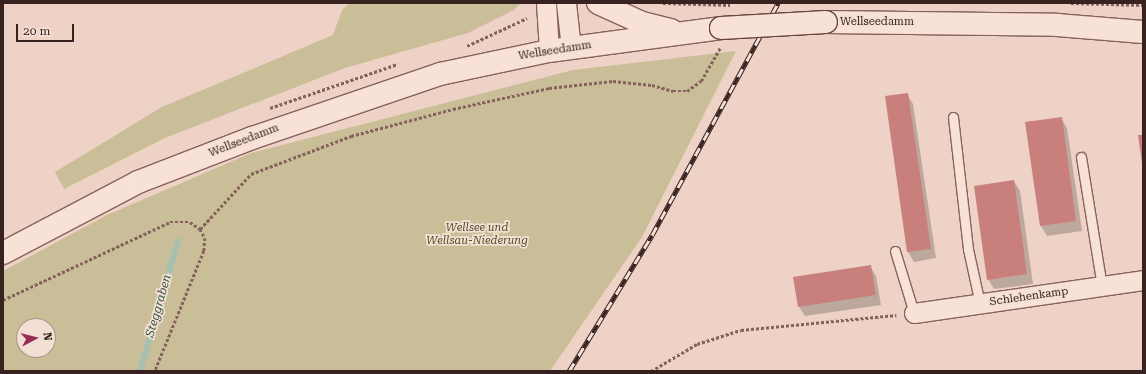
<!DOCTYPE html>
<html>
<head>
<meta charset="utf-8">
<style>
  body { margin:0 }
  #map { position:relative; width:1146px; height:374px; overflow:hidden; background:#edd2c5; font-family:"Roboto Serif",serif }
  div>[style] { position:absolute }
  .green>* { inset:0; background:#cabe99 }
  .shadow>* { inset:0; background:#0003 }
  .stream>* { height:6px; margin:-3px; padding:0 3px; transform-origin:3px; border-radius:3px; background:#a6c0af }
  .building>* { inset:0; background:#c97f7c }
  .path>* { height:2.5px; margin-top:-1.25px; transform-origin:0; background:repeating-linear-gradient(90deg,#87625c 0 3px,transparent 0 5px) }
  .roads { filter:drop-shadow(1px 0 #87625c) drop-shadow(-1px 0 #87625c) drop-shadow(0 1px #87625c) drop-shadow(0 -1px #87625c) }
  .service>* { height:9px; margin:-4.5px; padding:0 4.5px; transform-origin:4.5px; border-radius:4.5px; background:#f8e2d8 }
  .minor>* { height:19px; margin:-9.5px; padding:0 9.5px; transform-origin:9.5px; border-radius:9.5px; background:#f8e2d8 }
  .secondary>* { height:22px; margin:-11px; padding:0 11px; transform-origin:11px; border-radius:11px; background:#f8e2d8 }
  .rail>* { height:4.5px; margin-top:-2.25px; transform-origin:0; background:repeating-linear-gradient(90deg,#f4dfd4 0 9px,#37221f 0 18px); box-sizing:border-box; border-block:1px solid #37221f }
  .bridges { filter:drop-shadow(1px 0 #69443f) drop-shadow(-1px 0 #69443f) drop-shadow(0 1px #69443f) drop-shadow(0 -1px #69443f) }
  .secondary-bridge>* { height:22px; margin:-11px; padding:0 11px; transform-origin:11px; border-radius:11px; background:#f8e2d8 }
  span { translate:-50% -50%; white-space:nowrap; text-align:center; line-height:1.15; -webkit-text-stroke:3.5px #f4dfd4; paint-order:stroke }
  .street-label { font-size:11px; color:#37221f }
  .park-label { font-size:11px; color:#534e26; font-style:italic }
  .water-label { font-size:12px; color:#2f5745; font-style:italic }
  .frame { position:absolute; inset:0; border:4px solid #37221f; pointer-events:none }
  .north { position:absolute; left:16px; top:318px; width:40px; height:40px; box-sizing:border-box; background:#f4dfd4; border:1px solid #a8938c; border-radius:50%; rotate:83deg; font-size:11px; font-weight:700; line-height:16px; text-align:center; color:#37221f }
  .north::after { content:''; display:block; margin:auto; width:14px; height:18px; background:#942e54; clip-path:polygon(50% 0,100% 100%,50% 72%,0 100%) }
  .scale { position:absolute; left:16px; top:24px; width:58px; height:18px; box-sizing:border-box; border:2px solid #37221f; border-top:0; padding-left:5px; font-size:12px; line-height:14px; white-space:nowrap; color:#37221f; -webkit-text-stroke:3px #f4dfd4; paint-order:stroke }
</style>
</head>
<body>
<div id="map">
  <div class="green">
    <div style="clip-path:polygon(350px 3px,521px 3px,514px 10px,468px 33px,345px 68px,165px 138px,64px 189px,55px 172px,162px 107px,333px 35px,342px 10px)"></div>
    <div style="clip-path:polygon(evenodd,736px 51px,642px 237px,550px 371px,3px 371px,3px 271px,107px 215px,251px 153px,573px 70px,736px 51px,24px 326px,48px 326px,48px 350px,24px 350px,24px 326px)"></div>
  </div>
  <div class="shadow">
    <div style="clip-path:polygon(907px 94px,913px 104px,936px 258px,914px 262px,908px 252px,886px 97px)"></div>
    <div style="clip-path:polygon(1061px 118px,1067px 128px,1082px 231px,1047px 236px,1041px 226px,1027px 122px)"></div>
    <div style="clip-path:polygon(1014px 181px,1020px 191px,1033px 284px,994px 289px,988px 279px)"></div>
    <div style="clip-path:polygon(870px 266px,876px 276px,881px 305px,805px 316px,799px 307px)"></div>
  </div>
  <div class="stream">
    <div style="left:140px;top:371px;width:135px;rotate:-73.7deg"></div>
  </div>
  <div class="building">
    <div style="clip-path:polygon(908px 93px,931px 249px,907px 252px,885px 96px)"></div>
    <div style="clip-path:polygon(1062px 117px,1076px 221px,1040px 226px,1025px 122px)"></div>
    <div style="clip-path:polygon(1138px 135px,1143px 135px,1143px 163px,1142px 163px)"></div>
    <div style="clip-path:polygon(1014px 180px,1027px 274px,987px 280px,974px 186px)"></div>
    <div style="clip-path:polygon(871px 265px,876px 295px,798px 307px,793px 277px)"></div>
  </div>
  <div class="path">
    <div style="left:663px;top:3px;width:67px;rotate:1.7deg"></div>
    <div style="left:1071px;top:3px;width:72px;rotate:1.6deg"></div>
    <div style="left:467px;top:46px;width:66px;rotate:-25deg"></div>
    <div style="left:270px;top:108px;width:135px;rotate:-19deg"></div>
    <div style="left:200px;top:229px;width:75px;rotate:-47.2deg"></div>
    <div style="left:251px;top:174px;width:107px;rotate:-20.8deg"></div>
    <div style="left:351px;top:136px;width:106px;rotate:-14.8deg"></div>
    <div style="left:453px;top:109px;width:98px;rotate:-12.3deg"></div>
    <div style="left:549px;top:88px;width:64px;rotate:-6.2deg"></div>
    <div style="left:613px;top:81px;width:39px;rotate:6deg"></div>
    <div style="left:652px;top:85px;width:22px;rotate:16deg"></div>
    <div style="left:673px;top:91px;width:14px"></div>
    <div style="left:687px;top:91px;width:17px;rotate:-36deg"></div>
    <div style="left:701px;top:81px;width:38px;rotate:-60deg"></div>
    <div style="left:3px;top:300px;width:184px;rotate:-25deg"></div>
    <div style="left:170px;top:222px;width:20px"></div>
    <div style="left:190px;top:222px;width:12px;rotate:35deg"></div>
    <div style="left:200px;top:229px;width:10px;rotate:61deg"></div>
    <div style="left:205px;top:238px;width:13px;rotate:94deg"></div>
    <div style="left:204px;top:251px;width:130px;rotate:112.2deg"></div>
    <div style="left:651px;top:371px;width:53px;rotate:-30.4deg"></div>
    <div style="left:697px;top:344px;width:46px;rotate:-17.7deg"></div>
    <div style="left:741px;top:330px;width:156px;rotate:-5.5deg"></div>
  </div>
  <div class="roads">
    <div class="service">
      <div style="left:953px;top:117px;width:133px;rotate:83.5deg"></div>
      <div style="left:968px;top:249px;width:56px;rotate:77.7deg"></div>
      <div style="left:1081px;top:157px;width:131px;rotate:80.8deg"></div>
      <div style="left:895px;top:251px;width:65px;rotate:73deg"></div>
    </div>
    <div class="minor">
      <div style="left:546px;top:3px;width:48px;rotate:86.4deg"></div>
      <div style="left:566px;top:3px;width:45px;rotate:83.7deg"></div>
      <div style="left:914px;top:313px;width:231px;rotate:-8.2deg"></div>
    </div>
    <div class="secondary">
      <div style="left:598px;top:3px;width:48px;rotate:24.4deg"></div>
      <div style="left:642px;top:23px;width:30px;rotate:14deg"></div>
      <div style="left:826px;top:22px;width:231px;rotate:0.7deg"></div>
      <div style="left:1057px;top:25px;width:86px;rotate:4.7deg"></div>
      <div style="left:3px;top:253px;width:153px;rotate:-27.7deg"></div>
      <div style="left:138px;top:182px;width:122px;rotate:-21.1deg"></div>
      <div style="left:252px;top:138px;width:199px;rotate:-18.8deg"></div>
      <div style="left:440px;top:74px;width:111px;rotate:-11.9deg"></div>
      <div style="left:549px;top:51px;width:174px;rotate:-7.6deg"></div>
    </div>
  </div>
  <div class="rail">
    <div style="left:569px;top:371px;width:159px;rotate:-58.6deg"></div>
    <div style="left:652px;top:235px;width:264px;rotate:-61.5deg"></div>
  </div>
  <div class="bridges">
    <div class="secondary-bridge">
      <div style="left:721px;top:28px;width:105px;rotate:-3.3deg"></div>
    </div>
  </div>
  <div class="street-label">
    <span style="left:877px;top:22px">Wellseedamm</span>
    <span style="left:555px;top:51px;rotate:-9deg">Wellseedamm</span>
    <span style="left:244px;top:141px;rotate:-21deg">Wellseedamm</span>
    <span style="left:1029px;top:297px;rotate:-8deg">Schlehenkamp</span>
  </div>
  <div class="park-label">
    <span style="left:477px;top:235px">Wellsee und<br>Wellsau-Niederung</span>
  </div>
  <div class="water-label">
    <span style="left:159px;top:306px;rotate:-74deg">Steggraben</span>
  </div>
  <div class="frame"></div>
  <div class="north">N</div>
  <div class="scale">20 m</div>
</div>
</body>
</html>
